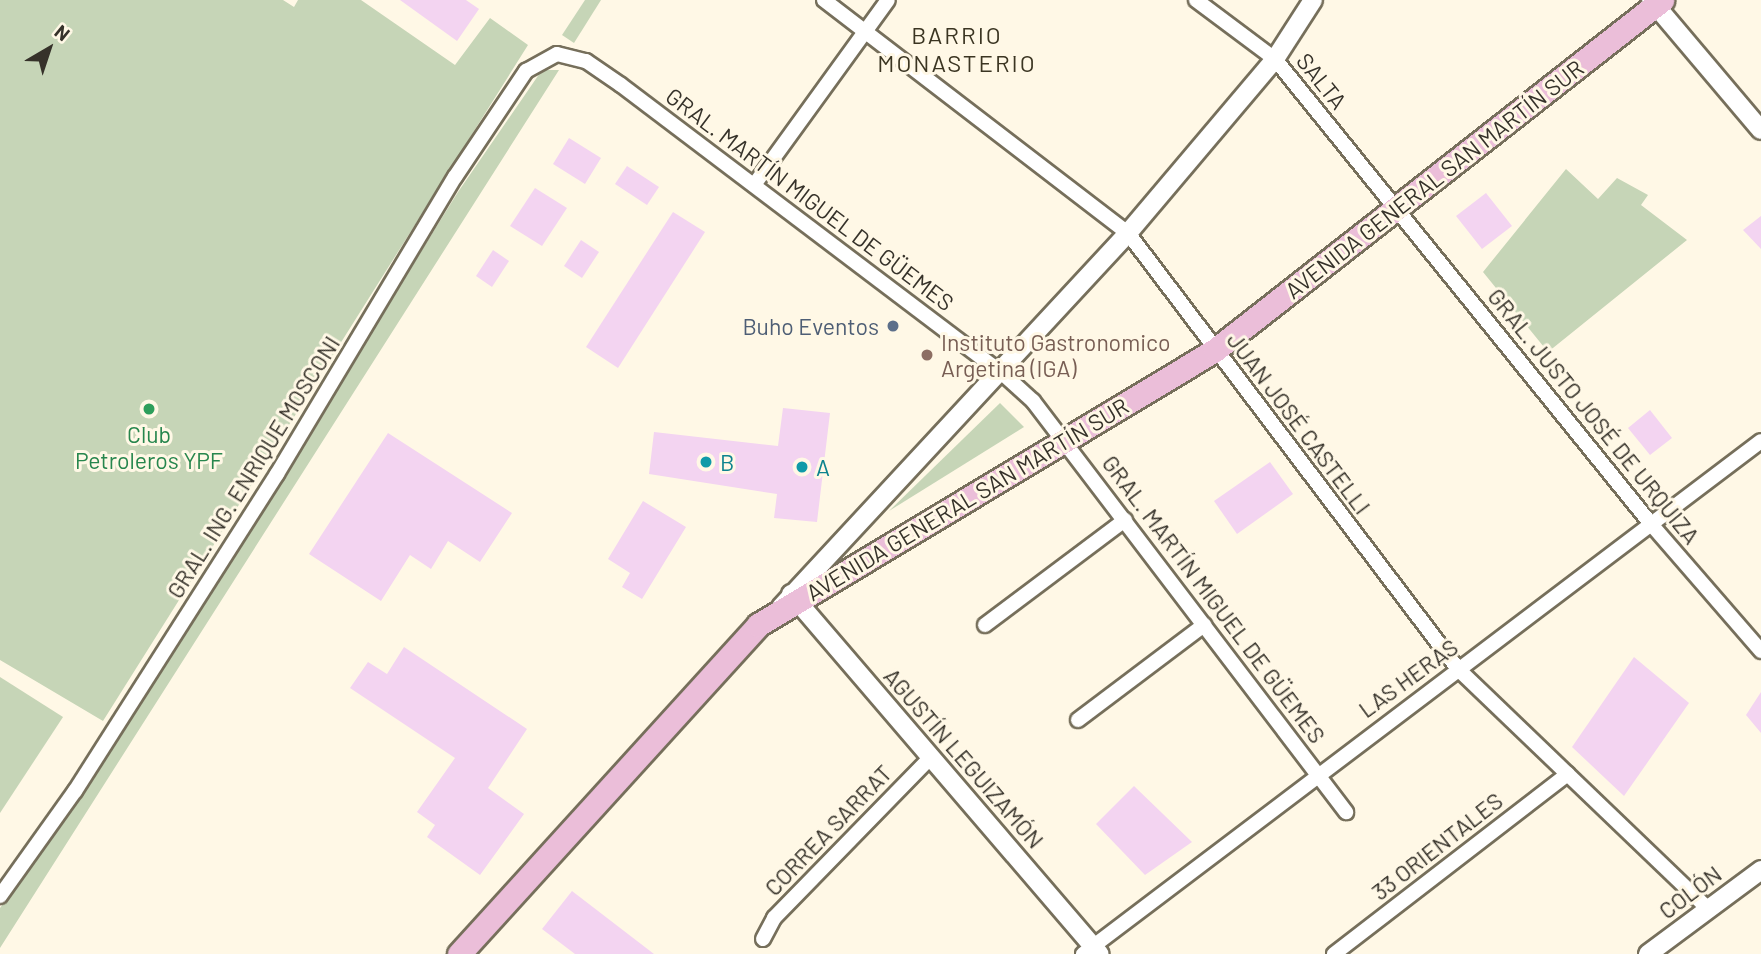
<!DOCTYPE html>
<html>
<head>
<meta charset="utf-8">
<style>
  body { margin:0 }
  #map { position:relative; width:1761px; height:954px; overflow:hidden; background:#fff8e6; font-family:Barlow,sans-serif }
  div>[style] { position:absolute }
  .green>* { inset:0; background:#c6d5b7 }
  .building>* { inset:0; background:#f3d4f1 }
  .roads { filter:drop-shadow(2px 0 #766f5b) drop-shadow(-2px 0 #766f5b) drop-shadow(0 2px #766f5b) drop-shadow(0 -2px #766f5b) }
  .minor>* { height:14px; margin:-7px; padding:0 7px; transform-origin:7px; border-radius:7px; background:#fff }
  .tertiary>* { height:18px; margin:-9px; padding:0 9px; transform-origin:9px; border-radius:9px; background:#fff }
  .primary>* { height:23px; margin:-11.5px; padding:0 11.5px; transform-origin:11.5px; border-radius:11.5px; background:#ebbed9 }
  .dots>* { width:19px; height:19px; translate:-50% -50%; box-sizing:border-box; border:4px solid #fff8e6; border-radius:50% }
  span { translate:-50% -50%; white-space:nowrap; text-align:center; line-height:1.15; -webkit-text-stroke:6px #fff8e6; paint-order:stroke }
  .street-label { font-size:23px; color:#36322a }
  .service-label { font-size:23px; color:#4e5e75 }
  .right { translate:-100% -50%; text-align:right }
  .education-label { font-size:23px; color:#785e54 }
  .left { translate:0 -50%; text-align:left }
  .leisure-label { font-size:23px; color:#27864d }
  .culture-label { font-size:23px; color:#0d838f }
  .neighbourhood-label { font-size:24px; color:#3b3522; letter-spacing:2px }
  .north { position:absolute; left:14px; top:14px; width:70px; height:70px; -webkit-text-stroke:5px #fff8e6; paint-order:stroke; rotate:39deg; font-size:19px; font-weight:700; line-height:28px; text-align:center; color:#36322a }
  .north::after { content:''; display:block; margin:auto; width:24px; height:32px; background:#36322a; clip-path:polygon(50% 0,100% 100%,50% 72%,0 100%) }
</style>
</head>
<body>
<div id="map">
  <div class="green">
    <div style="clip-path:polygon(0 0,283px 0,294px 7px,298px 0,361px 0,455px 65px,490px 18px,528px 45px,103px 721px,0 660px)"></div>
    <div style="clip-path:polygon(585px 0,601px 0,574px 43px,562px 35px)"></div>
    <div style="clip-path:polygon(542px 70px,559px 70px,0 948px,0 908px,105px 759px,458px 192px)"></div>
    <div style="clip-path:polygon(1566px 169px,1598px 199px,1617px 178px,1648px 195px,1641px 205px,1687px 240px,1548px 352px,1483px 272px)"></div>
    <div style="clip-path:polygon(1000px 403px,1024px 427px,889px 511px)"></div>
    <div style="clip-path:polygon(0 677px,63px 717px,0 813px)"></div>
  </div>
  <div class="building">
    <div style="clip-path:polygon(400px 0,466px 0,479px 9px,457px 41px)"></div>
    <div style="clip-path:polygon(569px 138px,601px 158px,585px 184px,553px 164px)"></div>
    <div style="clip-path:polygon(627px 166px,659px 187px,647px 205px,615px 184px)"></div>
    <div style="clip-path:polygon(535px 188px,567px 208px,542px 246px,510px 226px)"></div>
    <div style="clip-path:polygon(1486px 193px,1512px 226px,1482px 249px,1456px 216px)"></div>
    <div style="clip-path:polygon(673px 212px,705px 232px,618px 368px,586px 347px)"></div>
    <div style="clip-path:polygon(1761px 216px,1761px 249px,1743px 230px)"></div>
    <div style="clip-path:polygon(581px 240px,599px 252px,582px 278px,564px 266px)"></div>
    <div style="clip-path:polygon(493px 250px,509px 261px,492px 287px,476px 276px)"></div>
    <div style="clip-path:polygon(783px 408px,830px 413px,817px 522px,774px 518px,777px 494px,649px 474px,654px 432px,778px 446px)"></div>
    <div style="clip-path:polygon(1650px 410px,1672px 438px,1650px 455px,1628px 428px)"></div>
    <div style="clip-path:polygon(388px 433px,512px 513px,480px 562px,448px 541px,431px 569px,410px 555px,381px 601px,309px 554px)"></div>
    <div style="clip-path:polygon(1270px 462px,1293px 494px,1237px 534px,1214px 501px)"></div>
    <div style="clip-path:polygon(643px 501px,686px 527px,642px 599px,622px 587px,630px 573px,608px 559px)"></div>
    <div style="clip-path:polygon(404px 647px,527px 729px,488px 788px,524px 814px,480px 875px,427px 837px,435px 825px,417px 812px,455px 758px,350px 688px,368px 662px,387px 674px)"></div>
    <div style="clip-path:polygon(1634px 657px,1689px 703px,1624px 796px,1572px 747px)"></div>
    <div style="clip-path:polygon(1761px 692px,1761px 733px,1746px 715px)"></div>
    <div style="clip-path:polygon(1134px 786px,1192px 842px,1145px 875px,1096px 824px)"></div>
    <div style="clip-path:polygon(572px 891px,654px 954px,575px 954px,542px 929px)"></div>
  </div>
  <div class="roads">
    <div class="minor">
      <div style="left:824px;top:0;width:383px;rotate:37.5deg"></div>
      <div style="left:1128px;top:233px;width:547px;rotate:52.88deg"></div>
      <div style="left:1458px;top:669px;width:347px;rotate:43.8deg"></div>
      <div style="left:1196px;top:0;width:99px;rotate:36.8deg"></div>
      <div style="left:1275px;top:59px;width:598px;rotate:51.04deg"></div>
      <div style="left:1651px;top:524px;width:168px;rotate:49.1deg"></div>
      <div style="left:754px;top:185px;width:228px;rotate:-54.1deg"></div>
      <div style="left:985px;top:625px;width:175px;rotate:-36.9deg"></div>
      <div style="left:1078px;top:720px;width:158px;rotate:-37deg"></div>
      <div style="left:0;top:896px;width:129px;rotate:-54.5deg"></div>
      <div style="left:75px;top:791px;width:376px;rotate:-57.5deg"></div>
      <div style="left:277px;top:474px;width:346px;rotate:-59.1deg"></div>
      <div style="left:455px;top:177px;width:128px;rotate:-56.2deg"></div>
      <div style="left:526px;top:71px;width:35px;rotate:-29deg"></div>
      <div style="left:557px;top:54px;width:30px;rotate:14deg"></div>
      <div style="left:586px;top:61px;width:42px;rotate:34.4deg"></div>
      <div style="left:621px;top:85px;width:476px;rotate:37.1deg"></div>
      <div style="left:1001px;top:372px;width:43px;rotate:42.2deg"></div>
      <div style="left:1033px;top:401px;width:517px;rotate:52.71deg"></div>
      <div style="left:763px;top:939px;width:24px;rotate:-62deg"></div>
      <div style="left:774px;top:918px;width:225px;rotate:-45.7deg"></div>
      <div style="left:1083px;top:954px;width:850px;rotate:-37.11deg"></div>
      <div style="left:1334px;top:954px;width:295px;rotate:-37.6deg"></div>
    </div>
    <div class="tertiary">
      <div style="left:1651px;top:0;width:170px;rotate:49.8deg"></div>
      <div style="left:791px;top:594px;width:474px;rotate:49.4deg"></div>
      <div style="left:781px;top:607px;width:510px;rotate:-47.14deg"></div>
      <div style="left:1128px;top:233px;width:228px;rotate:-49.8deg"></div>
      <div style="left:1275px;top:59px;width:70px;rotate:-57.2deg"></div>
      <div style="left:1648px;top:954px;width:141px;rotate:-36.6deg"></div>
    </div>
    <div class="primary">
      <div style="left:459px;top:954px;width:445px;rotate:-47.7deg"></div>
      <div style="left:758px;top:625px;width:533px;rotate:-31.04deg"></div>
      <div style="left:1215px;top:350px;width:568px;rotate:-38.06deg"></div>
    </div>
  </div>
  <div class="dots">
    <div style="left:893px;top:326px;background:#5c6f8a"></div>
    <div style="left:927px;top:355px;background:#8d6e63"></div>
    <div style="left:149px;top:409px;background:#2e9e5b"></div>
    <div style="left:706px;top:462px;background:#0f9aa8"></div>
    <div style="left:802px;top:467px;background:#0f9aa8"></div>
  </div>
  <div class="street-label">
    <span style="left:1322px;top:81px;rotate:51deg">SALTA</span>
    <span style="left:1434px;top:179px;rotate:-38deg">AVENIDA GENERAL SAN MARTÍN SUR</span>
    <span style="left:810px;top:199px;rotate:37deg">GRAL. MARTÍN MIGUEL DE GÜEMES</span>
    <span style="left:1594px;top:416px;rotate:51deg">GRAL. JUSTO JOSÉ DE URQUIZA</span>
    <span style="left:1299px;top:423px;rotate:53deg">JUAN JOSÉ CASTELLI</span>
    <span style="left:253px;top:467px;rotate:-58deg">GRAL. ING. ENRIQUE MOSCONI</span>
    <span style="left:967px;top:499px;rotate:-31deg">AVENIDA GENERAL SAN MARTÍN SUR</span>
    <span style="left:1214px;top:599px;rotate:53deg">GRAL. MARTÍN MIGUEL DE GÜEMES</span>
    <span style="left:1408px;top:678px;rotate:-36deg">LAS HERAS</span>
    <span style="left:964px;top:758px;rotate:49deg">AGUSTÍN LEGUIZAMÓN</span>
    <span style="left:828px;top:830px;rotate:-46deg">CORREA SARRAT</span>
    <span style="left:1437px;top:846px;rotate:-38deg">33 ORIENTALES</span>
    <span style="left:1690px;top:892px;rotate:-37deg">COLÓN</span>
  </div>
  <div class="service-label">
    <span class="right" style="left:879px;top:326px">Buho Eventos</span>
  </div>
  <div class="education-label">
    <span class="left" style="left:941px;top:355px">Instituto Gastronomico<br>Argetina (IGA)</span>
  </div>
  <div class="leisure-label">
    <span style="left:149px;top:447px">Club<br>Petroleros YPF</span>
  </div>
  <div class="culture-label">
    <span class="left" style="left:720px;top:462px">B</span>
    <span class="left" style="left:816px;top:467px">A</span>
  </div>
  <div class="neighbourhood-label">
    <span style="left:957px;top:49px">BARRIO<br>MONASTERIO</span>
  </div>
  <div class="north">N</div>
</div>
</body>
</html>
